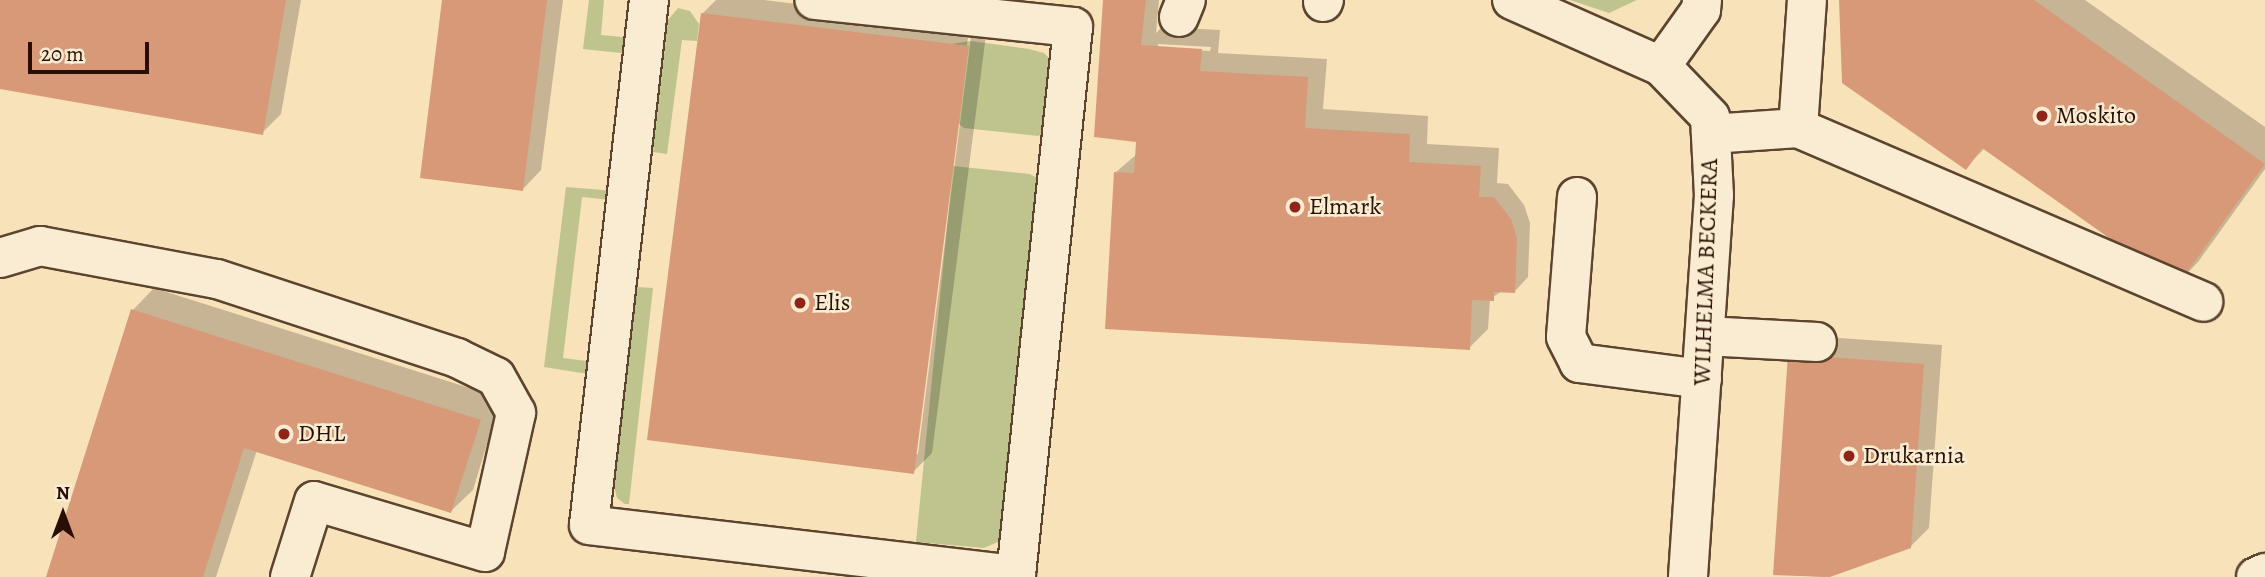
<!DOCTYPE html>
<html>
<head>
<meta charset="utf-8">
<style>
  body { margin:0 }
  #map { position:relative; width:2265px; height:577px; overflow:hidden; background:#f8e2b9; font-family:Alegreya,serif }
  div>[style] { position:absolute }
  .green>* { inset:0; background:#bfc38e }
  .shadow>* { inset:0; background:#0003 }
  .building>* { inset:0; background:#d89979 }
  .roads { filter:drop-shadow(2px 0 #5c442f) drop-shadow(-2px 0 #5c442f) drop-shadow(0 2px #5c442f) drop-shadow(0 -2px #5c442f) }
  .minor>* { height:38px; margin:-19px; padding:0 19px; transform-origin:19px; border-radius:19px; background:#faecd2 }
  .dots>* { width:19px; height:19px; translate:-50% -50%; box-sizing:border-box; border:4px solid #faecd2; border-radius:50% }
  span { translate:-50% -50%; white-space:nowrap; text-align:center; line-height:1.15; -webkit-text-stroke:5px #faecd2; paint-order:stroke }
  .poi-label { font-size:24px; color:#280f01 }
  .left { translate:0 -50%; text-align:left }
  .street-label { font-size:24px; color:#280f01 }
  .north { position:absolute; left:28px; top:479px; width:70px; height:70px; -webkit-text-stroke:5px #faecd2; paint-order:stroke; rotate:0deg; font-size:19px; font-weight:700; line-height:28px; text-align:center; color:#280f01 }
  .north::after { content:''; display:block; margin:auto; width:24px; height:32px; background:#280f01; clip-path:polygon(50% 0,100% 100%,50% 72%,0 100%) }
  .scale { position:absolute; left:28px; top:42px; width:121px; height:32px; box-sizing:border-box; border:4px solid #280f01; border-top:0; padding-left:9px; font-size:21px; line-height:24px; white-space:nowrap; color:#280f01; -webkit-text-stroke:5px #faecd2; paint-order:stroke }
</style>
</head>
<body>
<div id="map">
  <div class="green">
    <div style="clip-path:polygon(589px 0,604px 0,601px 35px,633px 38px,631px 54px,583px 49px)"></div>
    <div style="clip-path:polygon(1570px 0,1637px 0,1609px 13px)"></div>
    <div style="clip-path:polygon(678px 8px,690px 11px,699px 24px,697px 41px,682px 40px,667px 154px,653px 152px,668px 20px)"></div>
    <div style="clip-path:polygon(971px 41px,1029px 49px,1044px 53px,1054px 63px,1048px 131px,1038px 136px,964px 128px,959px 124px,951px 44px)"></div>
    <div style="clip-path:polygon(953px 166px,1030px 174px,1044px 182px,1004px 534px,1000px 541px,984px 548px,916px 542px)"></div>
    <div style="clip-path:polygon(566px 187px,615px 191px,611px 200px,582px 197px,563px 358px,594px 362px,594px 375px,544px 367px)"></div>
    <div style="clip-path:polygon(637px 287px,653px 288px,629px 504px,625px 504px,617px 498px,614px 486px)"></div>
  </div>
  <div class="shadow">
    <div style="clip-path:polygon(0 0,301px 0,281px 114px,262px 133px,0 87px)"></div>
    <div style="clip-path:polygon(444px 0,563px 0,541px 170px,523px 189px)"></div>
    <div style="clip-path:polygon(evenodd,716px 0,764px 0,987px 27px,932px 453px,913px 472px,702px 14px,716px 0,968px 37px,971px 37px,918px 454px,915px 454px,968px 37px)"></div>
    <div style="clip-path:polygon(evenodd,1105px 0,1159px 0,1156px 33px,1162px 27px,1220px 30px,1218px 53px,1327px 59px,1323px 109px,1428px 116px,1427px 144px,1499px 148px,1497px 183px,1508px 184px,1524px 205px,1530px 223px,1528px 277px,1514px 292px,1502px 291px,1490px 299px,1488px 329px,1469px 348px,1116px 172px,1137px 154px,1137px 140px,1105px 0,1158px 44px,1211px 47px,1210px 51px,1158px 48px,1158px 44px)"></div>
    <div style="clip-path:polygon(1841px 0,2085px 0,2265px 127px,2265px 169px,2198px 262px,2177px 284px,1985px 148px,1965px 168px)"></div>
    <div style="clip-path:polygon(154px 288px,501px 398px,473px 490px,451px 511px,257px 450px,216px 577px,48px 577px,133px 310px)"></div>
    <div style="clip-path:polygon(1809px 336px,1942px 345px,1929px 528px,1910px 547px,1824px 577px,1774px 574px)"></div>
  </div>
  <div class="building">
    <div style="clip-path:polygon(0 0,286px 0,263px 135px,0 89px)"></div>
    <div style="clip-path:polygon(442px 0,547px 0,523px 191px,420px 178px)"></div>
    <div style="clip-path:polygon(1103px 0,1146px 0,1141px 45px,1202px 49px,1200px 71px,1308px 77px,1305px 128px,1410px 134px,1409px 162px,1481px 166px,1479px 197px,1494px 197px,1511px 219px,1517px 238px,1515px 293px,1494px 292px,1494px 301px,1472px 300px,1470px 350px,1105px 329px,1114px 172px,1134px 173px,1136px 142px,1094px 137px)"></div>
    <div style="clip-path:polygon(1839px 0,2034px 0,2265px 164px,2177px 286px,1982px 148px,1966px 170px,1842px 83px)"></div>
    <div style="clip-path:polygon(701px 13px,969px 46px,914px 474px,647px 440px)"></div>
    <div style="clip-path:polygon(131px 309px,481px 420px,451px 513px,244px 448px,203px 577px,46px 577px)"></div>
    <div style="clip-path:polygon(1788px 354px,1924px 364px,1911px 548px,1830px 577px,1773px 575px)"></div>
  </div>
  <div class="roads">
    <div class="minor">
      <div style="left:649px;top:0;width:528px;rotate:96.52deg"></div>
      <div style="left:589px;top:525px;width:430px;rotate:6.7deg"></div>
      <div style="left:1016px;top:575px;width:551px;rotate:-84.06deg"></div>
      <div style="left:1073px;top:27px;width:260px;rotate:-174deg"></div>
      <div style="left:1512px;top:0;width:163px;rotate:23.9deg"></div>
      <div style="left:1661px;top:66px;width:71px;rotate:46.1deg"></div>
      <div style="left:1710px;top:117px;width:78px;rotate:87.1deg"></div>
      <div style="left:1714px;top:195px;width:383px;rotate:93.9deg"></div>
      <div style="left:1323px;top:2px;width:2px;rotate:-63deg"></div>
      <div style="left:1179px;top:17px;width:18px;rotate:-68deg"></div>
      <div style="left:1661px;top:66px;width:69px;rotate:-54.5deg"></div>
      <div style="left:1701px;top:10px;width:10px;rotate:-84deg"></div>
      <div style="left:1798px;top:128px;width:128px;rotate:-86deg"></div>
      <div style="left:1711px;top:134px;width:87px;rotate:-3.9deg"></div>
      <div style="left:1798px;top:128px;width:441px;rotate:23.2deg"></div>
      <div style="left:1577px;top:197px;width:140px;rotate:94.5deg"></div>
      <div style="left:1566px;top:337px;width:29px;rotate:63deg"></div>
      <div style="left:1579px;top:363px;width:124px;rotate:7.4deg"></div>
      <div style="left:0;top:258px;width:42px;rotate:-16.7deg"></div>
      <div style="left:40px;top:246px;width:180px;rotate:10.6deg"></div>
      <div style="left:217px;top:279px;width:253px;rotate:18.2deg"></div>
      <div style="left:457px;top:358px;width:43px;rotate:26deg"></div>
      <div style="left:496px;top:377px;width:41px;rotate:60.9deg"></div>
      <div style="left:516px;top:413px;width:142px;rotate:102.6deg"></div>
      <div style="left:485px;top:552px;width:178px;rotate:-163.4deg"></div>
      <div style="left:314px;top:501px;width:80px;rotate:107.5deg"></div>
      <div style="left:1705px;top:336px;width:112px;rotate:3.1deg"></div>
      <div style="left:2256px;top:577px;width:10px;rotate:-24deg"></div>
    </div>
  </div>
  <div class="dots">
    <div style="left:2042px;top:116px;background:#8f2418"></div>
    <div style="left:1295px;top:207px;background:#8f2418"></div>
    <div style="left:800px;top:303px;background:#8f2418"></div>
    <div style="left:284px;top:434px;background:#8f2418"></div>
    <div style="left:1849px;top:456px;background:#8f2418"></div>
  </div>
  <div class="poi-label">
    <span class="left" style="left:2056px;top:116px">Moskito</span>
    <span class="left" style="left:1309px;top:207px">Elmark</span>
    <span class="left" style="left:814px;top:303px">Elis</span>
    <span class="left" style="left:298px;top:434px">DHL</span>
    <span class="left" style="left:1863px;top:456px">Drukarnia</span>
  </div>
  <div class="street-label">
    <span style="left:1706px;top:272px;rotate:-88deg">WILHELMA BECKERA</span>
  </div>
  <div class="north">N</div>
  <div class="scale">20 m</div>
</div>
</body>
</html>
